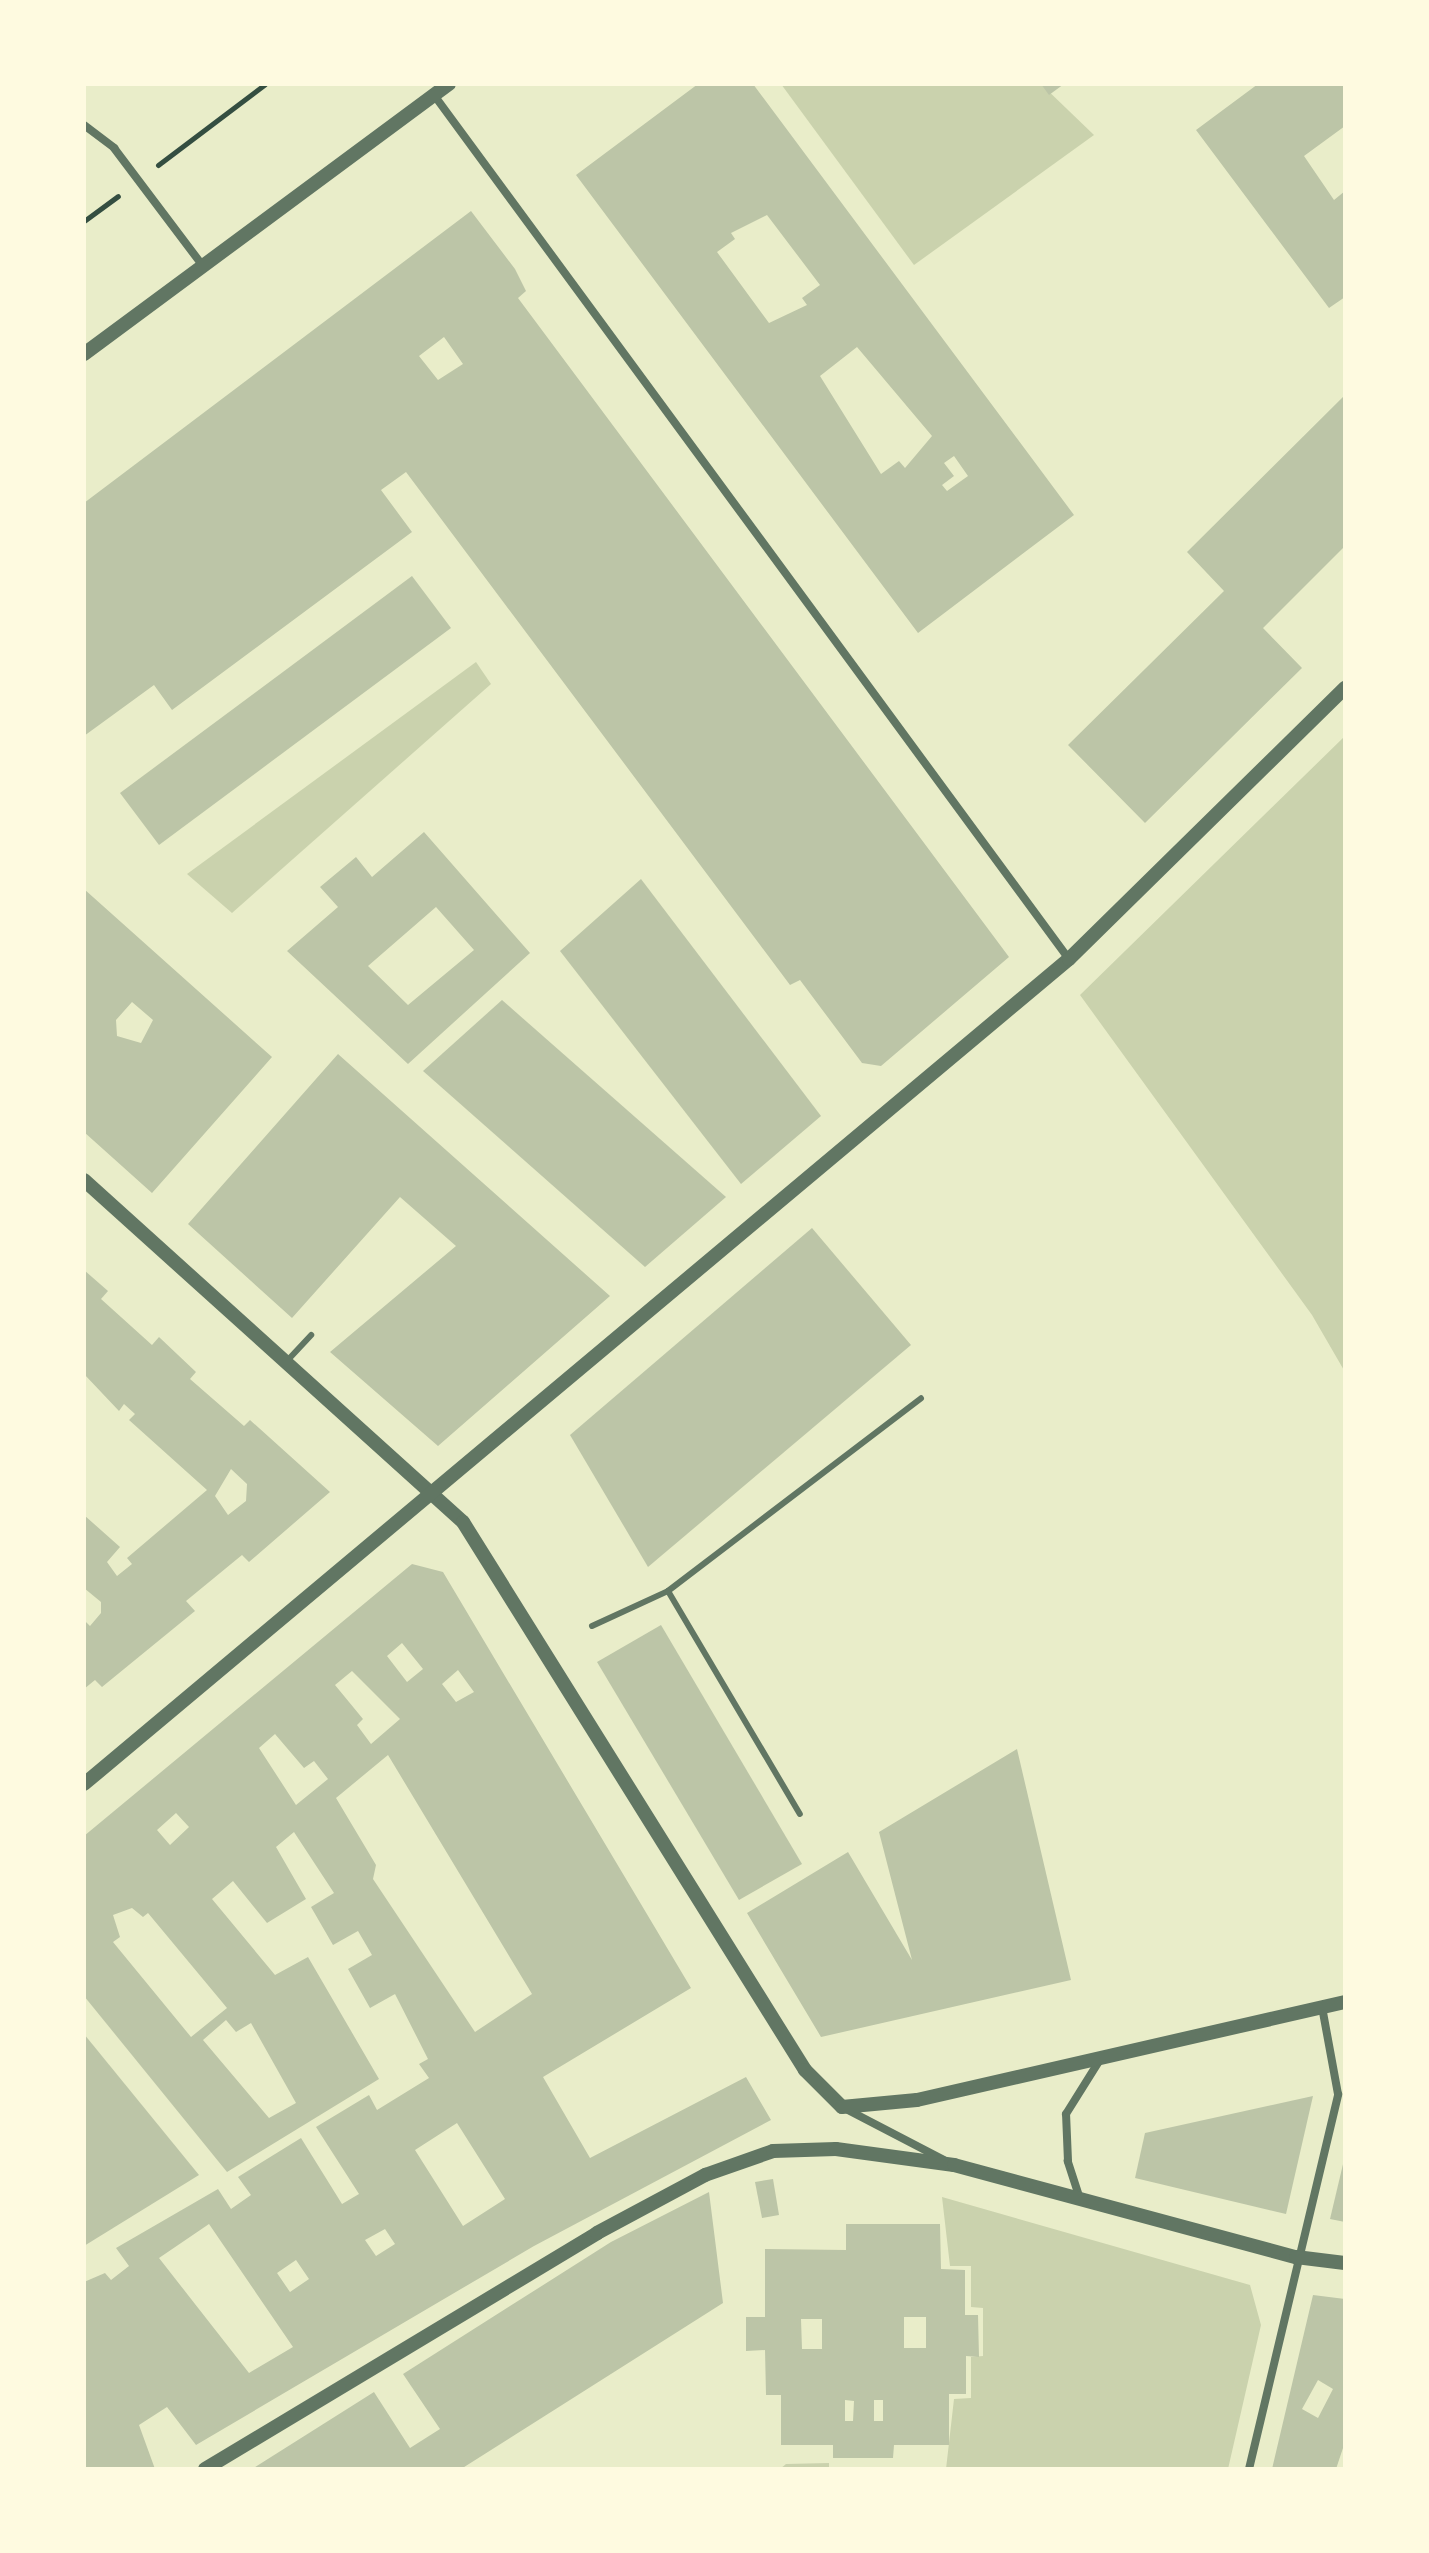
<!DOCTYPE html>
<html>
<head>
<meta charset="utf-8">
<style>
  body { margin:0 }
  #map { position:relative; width:1429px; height:2553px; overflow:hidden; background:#e9edc9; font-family:"Space Grotesk",sans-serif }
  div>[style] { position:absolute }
  .green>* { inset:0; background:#cad2ad }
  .building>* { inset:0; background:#bcc5a7 }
  .path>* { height:5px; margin:-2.5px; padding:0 2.5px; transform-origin:2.5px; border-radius:2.5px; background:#344e41 }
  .service>* { height:6px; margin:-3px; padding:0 3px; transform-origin:3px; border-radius:3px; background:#617663 }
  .minor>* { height:8px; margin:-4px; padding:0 4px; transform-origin:4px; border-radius:4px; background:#617663 }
  .tertiary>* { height:14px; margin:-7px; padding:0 7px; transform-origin:7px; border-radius:7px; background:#617663 }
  span { translate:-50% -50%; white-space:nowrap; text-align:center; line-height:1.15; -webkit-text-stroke:7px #fefae0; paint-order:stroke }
  .frame { position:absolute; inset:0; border:86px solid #fefae0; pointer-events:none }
</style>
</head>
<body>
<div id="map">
  <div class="green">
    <div style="clip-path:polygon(781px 84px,1041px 84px,1094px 135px,914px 265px)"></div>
    <div style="clip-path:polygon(476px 662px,491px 684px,232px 913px,187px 874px)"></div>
    <div style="clip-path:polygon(1345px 736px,1345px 1372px,1312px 1315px,1080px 995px)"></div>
    <div style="clip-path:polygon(942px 2197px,1250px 2285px,1261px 2325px,1228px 2469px,946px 2469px,954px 2399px,971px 2398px,971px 2357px,983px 2356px,983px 2308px,971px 2307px,971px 2266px,950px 2266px)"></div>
    <div style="clip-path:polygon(829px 2463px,829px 2469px,780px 2469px,786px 2464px)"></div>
  </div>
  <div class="building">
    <div style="clip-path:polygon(evenodd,698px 84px,753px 84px,1074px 515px,918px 633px,576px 175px,698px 84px,767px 215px,820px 285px,802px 298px,807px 305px,769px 323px,717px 252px,735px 239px,731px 233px,767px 215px,698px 84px,857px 347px,932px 436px,905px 468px,899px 461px,881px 474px,820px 376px,857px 347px,698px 84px,954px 456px,968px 476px,947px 491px,942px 485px,954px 476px,944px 463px,954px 456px)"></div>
    <div style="clip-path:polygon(1041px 84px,1064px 84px,1049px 95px)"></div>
    <div style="clip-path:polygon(1258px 84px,1345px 84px,1345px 126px,1304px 156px,1334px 200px,1345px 191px,1345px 297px,1329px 308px,1196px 130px)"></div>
    <div style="clip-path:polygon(evenodd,471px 211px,515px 269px,526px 291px,518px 298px,1009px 957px,881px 1066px,862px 1063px,800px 980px,790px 985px,406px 472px,381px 490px,412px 532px,172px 710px,154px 685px,84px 736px,84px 503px,471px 211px,444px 337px,463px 364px,438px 380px,419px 356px,444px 337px)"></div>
    <div style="clip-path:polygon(1345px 395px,1345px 546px,1263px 628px,1302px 668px,1145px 823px,1068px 745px,1224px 591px,1187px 552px)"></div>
    <div style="clip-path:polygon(412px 576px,451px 628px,159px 845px,120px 793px)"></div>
    <div style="clip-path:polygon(evenodd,424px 832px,530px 953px,408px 1064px,287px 951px,338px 907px,320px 887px,356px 857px,372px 877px,424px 832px,436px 907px,474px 950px,408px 1005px,368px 966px,436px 907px)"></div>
    <div style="clip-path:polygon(641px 879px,821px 1116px,741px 1184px,560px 951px)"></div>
    <div style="clip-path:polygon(evenodd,84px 889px,272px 1057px,152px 1193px,84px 1132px,84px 889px,132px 1002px,153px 1020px,141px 1043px,117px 1036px,116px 1020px,132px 1002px)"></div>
    <div style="clip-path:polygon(502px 1000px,726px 1197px,645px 1267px,423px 1071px)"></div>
    <div style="clip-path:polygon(338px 1054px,610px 1296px,438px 1446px,330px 1352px,456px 1246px,400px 1197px,292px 1318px,188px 1224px)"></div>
    <div style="clip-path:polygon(812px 1228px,911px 1345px,648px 1567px,570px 1435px)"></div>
    <div style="clip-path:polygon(evenodd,84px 1270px,108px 1291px,101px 1299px,152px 1345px,159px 1337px,196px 1372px,190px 1379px,244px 1426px,250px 1420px,330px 1492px,249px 1562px,242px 1555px,186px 1601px,195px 1611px,102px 1687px,95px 1680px,84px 1689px,84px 1620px,90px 1626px,101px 1613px,101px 1602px,84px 1588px,84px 1515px,120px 1547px,107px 1562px,117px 1576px,132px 1564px,127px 1558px,207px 1490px,129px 1420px,135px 1414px,124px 1404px,119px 1411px,84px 1374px,84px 1270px,231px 1469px,247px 1484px,246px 1501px,228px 1515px,215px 1496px,231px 1469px)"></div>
    <div style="clip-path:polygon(evenodd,412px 1564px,443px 1572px,691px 1988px,543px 2077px,590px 2158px,746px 2077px,771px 2120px,534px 2246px,196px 2445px,167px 2407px,139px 2425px,155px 2469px,84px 2469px,84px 2282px,105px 2273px,111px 2280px,129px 2266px,116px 2248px,218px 2189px,231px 2209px,251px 2195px,238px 2177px,301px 2138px,342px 2204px,359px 2194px,316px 2127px,369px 2095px,377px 2110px,429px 2078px,419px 2064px,428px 2059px,395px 1994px,370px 2008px,348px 1969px,372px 1955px,358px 1931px,333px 1945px,311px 1907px,334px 1893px,294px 1832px,276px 1847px,306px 1899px,267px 1923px,233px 1881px,212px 1899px,275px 1975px,308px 1957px,379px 2079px,227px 2172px,84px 1996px,84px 1836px,412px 1564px,402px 1643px,423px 1669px,407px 1682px,387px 1656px,402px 1643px,412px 1564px,458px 1670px,474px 1692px,456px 1702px,442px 1684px,458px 1670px,412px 1564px,352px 1671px,400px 1719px,371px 1744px,357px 1725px,363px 1719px,335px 1685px,352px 1671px,412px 1564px,275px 1734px,304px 1768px,314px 1761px,328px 1779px,296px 1805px,259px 1748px,275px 1734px,412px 1564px,388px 1755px,532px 1994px,475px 2032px,373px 1879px,376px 1865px,336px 1798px,388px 1755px,412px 1564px,176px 1813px,189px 1827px,170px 1845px,157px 1830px,176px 1813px,412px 1564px,132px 1908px,143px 1917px,148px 1913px,227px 2008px,191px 2037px,113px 1942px,120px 1937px,113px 1915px,132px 1908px,412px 1564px,226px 2020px,236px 2032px,251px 2023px,296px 2103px,269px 2118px,203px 2040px,226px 2020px,412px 1564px,457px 2123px,505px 2199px,463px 2226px,415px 2150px,457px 2123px,412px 1564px,209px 2224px,293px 2347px,249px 2373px,159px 2258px,209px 2224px,412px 1564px,385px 2229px,395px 2244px,376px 2256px,365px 2240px,385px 2229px,412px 1564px,296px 2260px,309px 2279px,290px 2292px,277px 2273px,296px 2260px)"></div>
    <div style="clip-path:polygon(661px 1625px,802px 1864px,739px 1900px,597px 1662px)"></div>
    <div style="clip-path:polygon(1017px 1749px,1071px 1980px,821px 2037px,747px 1913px,848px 1852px,912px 1960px,879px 1832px)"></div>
    <div style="clip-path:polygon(84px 2034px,199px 2175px,84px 2246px)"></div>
    <div style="clip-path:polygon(1313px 2096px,1286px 2214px,1135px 2178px,1145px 2133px)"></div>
    <div style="clip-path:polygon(1344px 2160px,1345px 2160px,1345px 2222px,1330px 2219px)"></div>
    <div style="clip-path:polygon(773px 2179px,779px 2215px,762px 2218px,755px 2182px)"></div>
    <div style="clip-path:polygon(709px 2192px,723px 2303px,461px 2469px,252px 2469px,374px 2392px,410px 2448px,440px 2429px,403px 2374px,611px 2242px)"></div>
    <div style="clip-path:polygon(evenodd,846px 2224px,940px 2224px,941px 2269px,965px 2270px,965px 2315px,978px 2315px,979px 2357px,966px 2356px,966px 2394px,949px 2394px,949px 2445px,894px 2445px,893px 2458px,833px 2458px,833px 2445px,781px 2445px,781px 2395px,766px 2395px,765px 2350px,746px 2351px,746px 2317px,765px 2317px,765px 2249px,846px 2250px,846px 2224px,904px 2317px,926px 2317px,926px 2348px,904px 2348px,904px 2317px,846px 2224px,801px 2319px,822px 2319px,822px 2349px,802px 2349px,801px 2319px,846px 2224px,845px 2400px,854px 2401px,853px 2421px,845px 2421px,845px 2400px,846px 2224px,874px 2400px,883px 2400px,883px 2421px,874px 2421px,874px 2400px)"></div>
    <div style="clip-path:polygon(evenodd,1313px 2295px,1345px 2299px,1345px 2442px,1336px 2469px,1272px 2469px,1313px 2295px,1318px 2380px,1333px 2389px,1318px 2418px,1302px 2409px,1318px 2380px)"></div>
  </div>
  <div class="path">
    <div style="left:158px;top:165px;width:134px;rotate:-37.1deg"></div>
    <div style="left:84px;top:221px;width:42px;rotate:-36.3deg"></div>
  </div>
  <div class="service">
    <div style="left:286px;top:1362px;width:37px;rotate:-47deg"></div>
    <div style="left:668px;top:1591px;width:318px;rotate:-37.3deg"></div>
    <div style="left:592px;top:1626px;width:84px;rotate:-24.7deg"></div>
    <div style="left:668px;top:1591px;width:259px;rotate:59.4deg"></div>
  </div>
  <div class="minor">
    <div style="left:434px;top:95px;width:1072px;rotate:53.69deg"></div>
    <div style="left:84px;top:125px;width:38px;rotate:37deg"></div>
    <div style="left:114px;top:148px;width:148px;rotate:53deg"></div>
    <div style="left:846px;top:2109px;width:110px;rotate:27.5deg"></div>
    <div style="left:1080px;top:2199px;width:40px;rotate:-108deg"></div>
    <div style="left:1068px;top:2161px;width:47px;rotate:-92.4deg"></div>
    <div style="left:1066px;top:2114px;width:66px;rotate:-58deg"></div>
    <div style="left:1249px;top:2469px;width:385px;rotate:-76.6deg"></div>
    <div style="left:1338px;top:2094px;width:88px;rotate:-100.4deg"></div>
  </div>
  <div class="tertiary">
    <div style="left:84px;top:354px;width:454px;rotate:-36.5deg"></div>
    <div style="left:84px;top:1180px;width:510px;rotate:42.06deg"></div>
    <div style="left:463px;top:1522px;width:646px;rotate:58.03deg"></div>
    <div style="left:805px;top:2070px;width:52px;rotate:45deg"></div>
    <div style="left:842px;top:2107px;width:75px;rotate:-5.3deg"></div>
    <div style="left:917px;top:2100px;width:439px;rotate:-12.9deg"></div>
    <div style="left:84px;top:1784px;width:1285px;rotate:-39.95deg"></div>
    <div style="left:1069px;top:959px;width:387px;rotate:-44.5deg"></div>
    <div style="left:205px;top:2469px;width:458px;rotate:-31deg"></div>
    <div style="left:597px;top:2233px;width:123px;rotate:-28.2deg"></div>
    <div style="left:705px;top:2175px;width:72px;rotate:-19.4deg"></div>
    <div style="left:773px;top:2151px;width:63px;rotate:-1.8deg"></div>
    <div style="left:836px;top:2149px;width:119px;rotate:7.7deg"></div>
    <div style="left:954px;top:2165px;width:354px;rotate:15.1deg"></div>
    <div style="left:1296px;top:2257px;width:49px;rotate:7deg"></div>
  </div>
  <div class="frame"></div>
</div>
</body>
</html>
